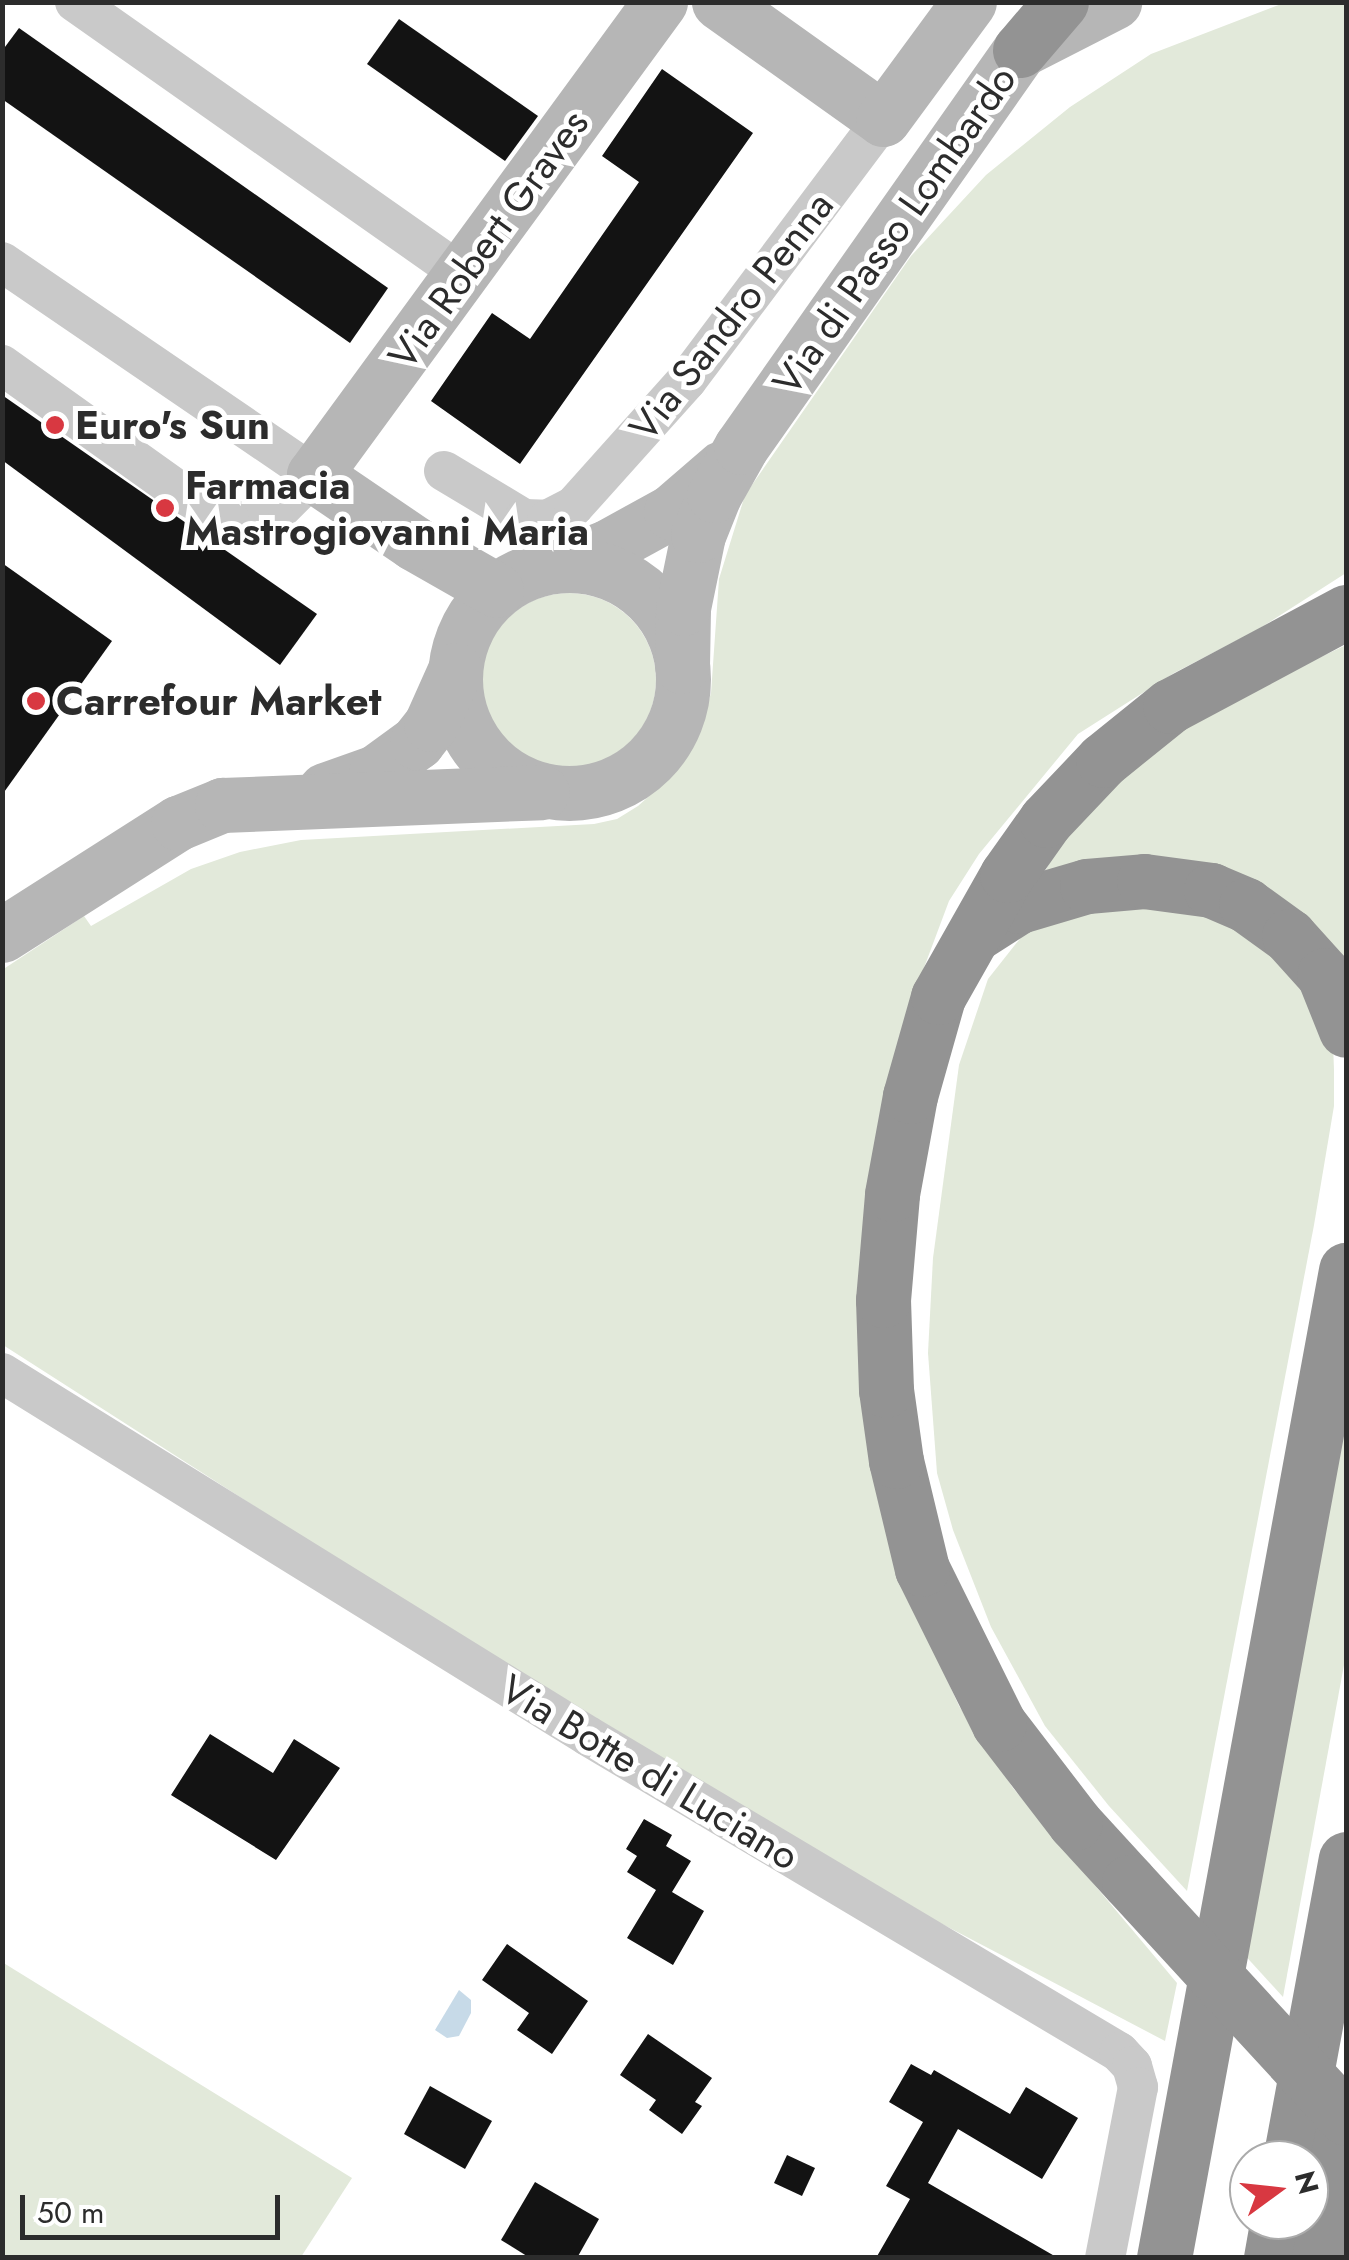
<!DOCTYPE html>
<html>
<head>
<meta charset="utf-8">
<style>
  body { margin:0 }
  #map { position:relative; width:1349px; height:2260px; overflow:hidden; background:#fff; font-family:Jost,sans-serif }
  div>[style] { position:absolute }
  .green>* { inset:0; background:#e2e9da }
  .round { border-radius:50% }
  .water>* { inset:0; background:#c7dae8 }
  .building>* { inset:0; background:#131313 }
  .street>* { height:40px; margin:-20px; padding:0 20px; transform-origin:20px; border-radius:20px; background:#c9c9c9 }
  .secondary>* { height:55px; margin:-27.5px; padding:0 27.5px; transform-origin:27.5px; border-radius:27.5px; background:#b6b6b6 }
  .secondary>.ring { margin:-27.5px; padding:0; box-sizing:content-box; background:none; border:55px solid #b6b6b6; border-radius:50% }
  .highway>* { height:55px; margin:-27.5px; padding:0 27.5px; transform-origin:27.5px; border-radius:27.5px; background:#939393 }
  .highway-bridge>* { height:55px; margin:-27.5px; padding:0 27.5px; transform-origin:27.5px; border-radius:27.5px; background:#939393 }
  .dots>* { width:28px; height:28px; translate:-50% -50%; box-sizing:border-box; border:5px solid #fff; border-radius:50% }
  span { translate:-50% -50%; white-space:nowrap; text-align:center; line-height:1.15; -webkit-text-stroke:10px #fff; paint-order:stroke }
  .street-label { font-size:40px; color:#2c2c2c }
  .poi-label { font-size:40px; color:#2c2c2c; font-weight:700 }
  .left { translate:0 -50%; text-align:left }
  .frame { position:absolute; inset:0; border:5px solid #2c2c2c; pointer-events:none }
  .north { position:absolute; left:1229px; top:2140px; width:100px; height:100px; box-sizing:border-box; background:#fff; border:2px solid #ababab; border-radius:50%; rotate:75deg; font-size:28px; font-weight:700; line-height:40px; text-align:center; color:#2c2c2c }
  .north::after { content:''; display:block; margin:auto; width:35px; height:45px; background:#d83841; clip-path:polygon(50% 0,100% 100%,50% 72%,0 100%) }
  .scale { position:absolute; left:20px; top:2195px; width:260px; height:45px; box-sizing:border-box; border:5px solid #2c2c2c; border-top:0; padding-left:12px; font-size:30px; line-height:35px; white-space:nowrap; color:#2c2c2c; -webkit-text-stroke:8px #fff; paint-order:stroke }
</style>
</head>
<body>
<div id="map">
  <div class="green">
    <div style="clip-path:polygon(1284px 3px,1346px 3px,1346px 573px,1257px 630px,1174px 673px,1078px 734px,979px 854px,949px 901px,922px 973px,879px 1230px,920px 1620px,959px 1706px,1013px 1788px,1177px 1983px,1165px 2041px,883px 1893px,525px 1680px,3px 1345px,2px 970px,84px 916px,91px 926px,191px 869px,240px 852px,301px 840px,594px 824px,617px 819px,638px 806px,667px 780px,703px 721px,711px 693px,719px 579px,745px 495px,911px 256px,986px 175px,1070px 107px,1151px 54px)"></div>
    <div class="round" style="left:482px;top:593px;width:174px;height:174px"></div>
    <div style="clip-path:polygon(1346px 645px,1346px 977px,1299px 916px,1040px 880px,1070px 827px,1103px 789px,1195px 717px)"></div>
    <div style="clip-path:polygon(1168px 894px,1278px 946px,1333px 1043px,1334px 1070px,1334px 1106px,1314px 1225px,1187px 1891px,1109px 1806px,1045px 1726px,991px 1627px,953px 1530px,937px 1473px,928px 1353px,933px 1258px,959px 1065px,988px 979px,1026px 931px,1047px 917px)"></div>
    <div style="clip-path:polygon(1346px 1392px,1346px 1654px,1283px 1997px,1241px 1951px)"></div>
    <div style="clip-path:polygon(2px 1962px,352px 2178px,301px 2257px,3px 2257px)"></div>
  </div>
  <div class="water">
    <div style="clip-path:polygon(459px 1990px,471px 2000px,471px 2013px,459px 2036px,447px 2038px,435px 2030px)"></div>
  </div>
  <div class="building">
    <div style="clip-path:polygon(399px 19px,538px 116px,505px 161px,367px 64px)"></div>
    <div style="clip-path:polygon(19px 28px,388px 288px,350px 343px,2px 99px,2px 51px)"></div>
    <div style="clip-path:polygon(662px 69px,753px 133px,520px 464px,431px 401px,492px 313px,530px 339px,639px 182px,602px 156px)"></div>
    <div style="clip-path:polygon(2px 395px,317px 614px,280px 665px,2px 460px)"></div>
    <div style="clip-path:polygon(2px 563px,112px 641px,2px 795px)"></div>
    <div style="clip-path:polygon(210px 1734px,273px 1773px,294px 1739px,340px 1768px,276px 1860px,171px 1795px)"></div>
    <div style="clip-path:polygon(644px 1819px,672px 1835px,666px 1846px,691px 1861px,672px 1892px,704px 1911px,673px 1965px,627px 1938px,656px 1890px,627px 1872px,637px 1856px,626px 1849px)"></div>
    <div style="clip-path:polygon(507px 1944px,588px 2001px,552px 2054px,517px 2030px,529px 2013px,482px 1980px)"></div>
    <div style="clip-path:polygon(648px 2034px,712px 2078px,695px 2102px,702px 2106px,682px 2134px,649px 2110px,656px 2100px,620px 2075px)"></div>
    <div style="clip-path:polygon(911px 2064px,931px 2075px,934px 2070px,1010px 2114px,1026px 2087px,1078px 2118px,1042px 2179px,958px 2129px,928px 2183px,1058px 2258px,876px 2258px,910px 2199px,886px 2186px,923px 2122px,889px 2102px)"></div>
    <div style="clip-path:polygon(430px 2086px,492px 2121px,465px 2169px,404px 2134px)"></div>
    <div style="clip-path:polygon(787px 2155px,815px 2168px,802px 2196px,774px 2183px)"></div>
    <div style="clip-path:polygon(535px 2182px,599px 2219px,577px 2258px,530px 2258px,501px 2240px)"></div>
  </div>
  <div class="street">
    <div style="left:75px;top:2px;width:474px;rotate:35.1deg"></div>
    <div style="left:2px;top:262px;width:378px;rotate:34.3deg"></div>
    <div style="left:314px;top:475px;width:58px;rotate:135deg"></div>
    <div style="left:273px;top:516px;width:23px;rotate:162deg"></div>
    <div style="left:251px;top:523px;width:22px;rotate:-170deg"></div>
    <div style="left:229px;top:519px;width:56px;rotate:-151.1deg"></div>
    <div style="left:180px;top:492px;width:219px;rotate:-144.5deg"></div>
    <div style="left:444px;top:471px;width:93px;rotate:31deg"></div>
    <div style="left:524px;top:519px;width:23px;rotate:2deg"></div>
    <div style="left:547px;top:520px;width:30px;rotate:-27deg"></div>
    <div style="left:574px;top:506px;width:169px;rotate:-48.1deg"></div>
    <div style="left:687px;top:380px;width:326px;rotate:-53.1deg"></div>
    <div style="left:2px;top:1373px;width:689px;rotate:31.78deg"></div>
    <div style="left:588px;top:1736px;width:618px;rotate:30.76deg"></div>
    <div style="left:1119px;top:2052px;width:19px;rotate:47deg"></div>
    <div style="left:1132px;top:2066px;width:22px;rotate:74deg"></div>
    <div style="left:1138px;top:2087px;width:174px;rotate:100.9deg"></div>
  </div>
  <div class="secondary">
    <div style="left:719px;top:2px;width:201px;rotate:35.5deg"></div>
    <div style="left:883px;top:119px;width:145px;rotate:-53.7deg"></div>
    <div style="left:563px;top:564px;width:47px;rotate:-21.1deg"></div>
    <div style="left:607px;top:547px;width:73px;rotate:-28.7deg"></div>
    <div style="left:671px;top:512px;width:67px;rotate:-40.8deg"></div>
    <div class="ring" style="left:455px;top:565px;width:173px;height:173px"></div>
    <div style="left:496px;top:590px;width:95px;rotate:-150.2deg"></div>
    <div style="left:414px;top:543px;width:121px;rotate:-145.8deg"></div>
    <div style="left:314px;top:475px;width:586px;rotate:-53.81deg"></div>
    <div style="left:682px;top:666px;width:58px;rotate:-89deg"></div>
    <div style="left:683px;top:608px;width:75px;rotate:-78.4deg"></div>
    <div style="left:698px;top:535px;width:43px;rotate:-68.2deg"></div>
    <div style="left:714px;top:495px;width:55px;rotate:-60.6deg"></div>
    <div style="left:741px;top:447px;width:485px;rotate:-54.9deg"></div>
    <div style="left:1020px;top:50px;width:106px;rotate:-27.1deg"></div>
    <div style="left:325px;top:790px;width:54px;rotate:-19.4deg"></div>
    <div style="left:376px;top:772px;width:51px;rotate:-36.2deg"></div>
    <div style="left:417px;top:742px;width:23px;rotate:-52deg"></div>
    <div style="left:431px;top:724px;width:59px;rotate:-66deg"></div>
    <div style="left:2px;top:935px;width:209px;rotate:-32.5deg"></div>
    <div style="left:178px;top:823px;width:48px;rotate:-22.2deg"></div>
    <div style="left:222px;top:805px;width:320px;rotate:-2.3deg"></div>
  </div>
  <div class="highway">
    <div style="left:1020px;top:50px;width:63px;rotate:-49.5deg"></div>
    <div style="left:975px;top:934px;width:52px;rotate:-32.5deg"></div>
    <div style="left:1019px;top:906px;width:71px;rotate:-16.4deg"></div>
    <div style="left:1087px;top:886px;width:57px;rotate:-5deg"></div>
    <div style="left:1144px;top:881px;width:68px;rotate:7.7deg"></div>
    <div style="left:1211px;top:890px;width:38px;rotate:23deg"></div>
    <div style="left:1246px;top:905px;width:53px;rotate:35.8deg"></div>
    <div style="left:1289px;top:936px;width:52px;rotate:48.1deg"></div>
    <div style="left:1324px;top:975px;width:59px;rotate:68.2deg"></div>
    <div style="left:1129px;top:1882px;width:80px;rotate:-132.5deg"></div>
    <div style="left:1075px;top:1823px;width:125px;rotate:-127.5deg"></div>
    <div style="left:999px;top:1724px;width:173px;rotate:-116.4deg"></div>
    <div style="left:922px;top:1569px;width:111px;rotate:-103.5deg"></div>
    <div style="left:896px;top:1461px;width:72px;rotate:-98deg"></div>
    <div style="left:886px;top:1390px;width:90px;rotate:-91.9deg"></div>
    <div style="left:883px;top:1300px;width:106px;rotate:-85.1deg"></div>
    <div style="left:892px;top:1194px;width:100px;rotate:-79.6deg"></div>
    <div style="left:910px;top:1096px;width:103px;rotate:-74.2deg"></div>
    <div style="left:938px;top:997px;width:140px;rotate:-60.5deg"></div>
    <div style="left:1007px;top:875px;width:67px;rotate:-54.7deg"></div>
    <div style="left:1046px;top:820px;width:83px;rotate:-46.5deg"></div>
    <div style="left:1103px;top:760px;width:86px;rotate:-38.9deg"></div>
    <div style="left:1170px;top:706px;width:200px;rotate:-28.1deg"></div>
    <div style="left:1290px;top:2160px;width:306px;rotate:-79.5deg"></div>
    <div style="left:1164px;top:2258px;width:1005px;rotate:-79.56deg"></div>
    <div style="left:1271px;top:2258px;width:39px;rotate:-80deg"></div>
    <div style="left:1319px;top:2258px;width:147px;rotate:-79.4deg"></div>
  </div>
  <div class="highway-bridge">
    <div style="left:1129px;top:1882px;width:321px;rotate:47.4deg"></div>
  </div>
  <div class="dots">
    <div style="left:55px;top:425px;background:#d83841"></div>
    <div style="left:165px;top:508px;background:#d83841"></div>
    <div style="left:36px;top:701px;background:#d83841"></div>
  </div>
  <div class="street-label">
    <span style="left:894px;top:230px;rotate:-55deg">Via di Passo Lombardo</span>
    <span style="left:488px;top:239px;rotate:-54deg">Via Robert Graves</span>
    <span style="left:731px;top:316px;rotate:-52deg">Via Sandro Penna</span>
    <span style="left:650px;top:1772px;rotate:31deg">Via Botte di Luciano</span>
  </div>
  <div class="poi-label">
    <span class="left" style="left:75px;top:425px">Euro's Sun</span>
    <span class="left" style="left:185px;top:508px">Farmacia<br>Mastrogiovanni Maria</span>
    <span class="left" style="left:56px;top:701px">Carrefour Market</span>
  </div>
  <div class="frame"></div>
  <div class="north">N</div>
  <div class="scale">50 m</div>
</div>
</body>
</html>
